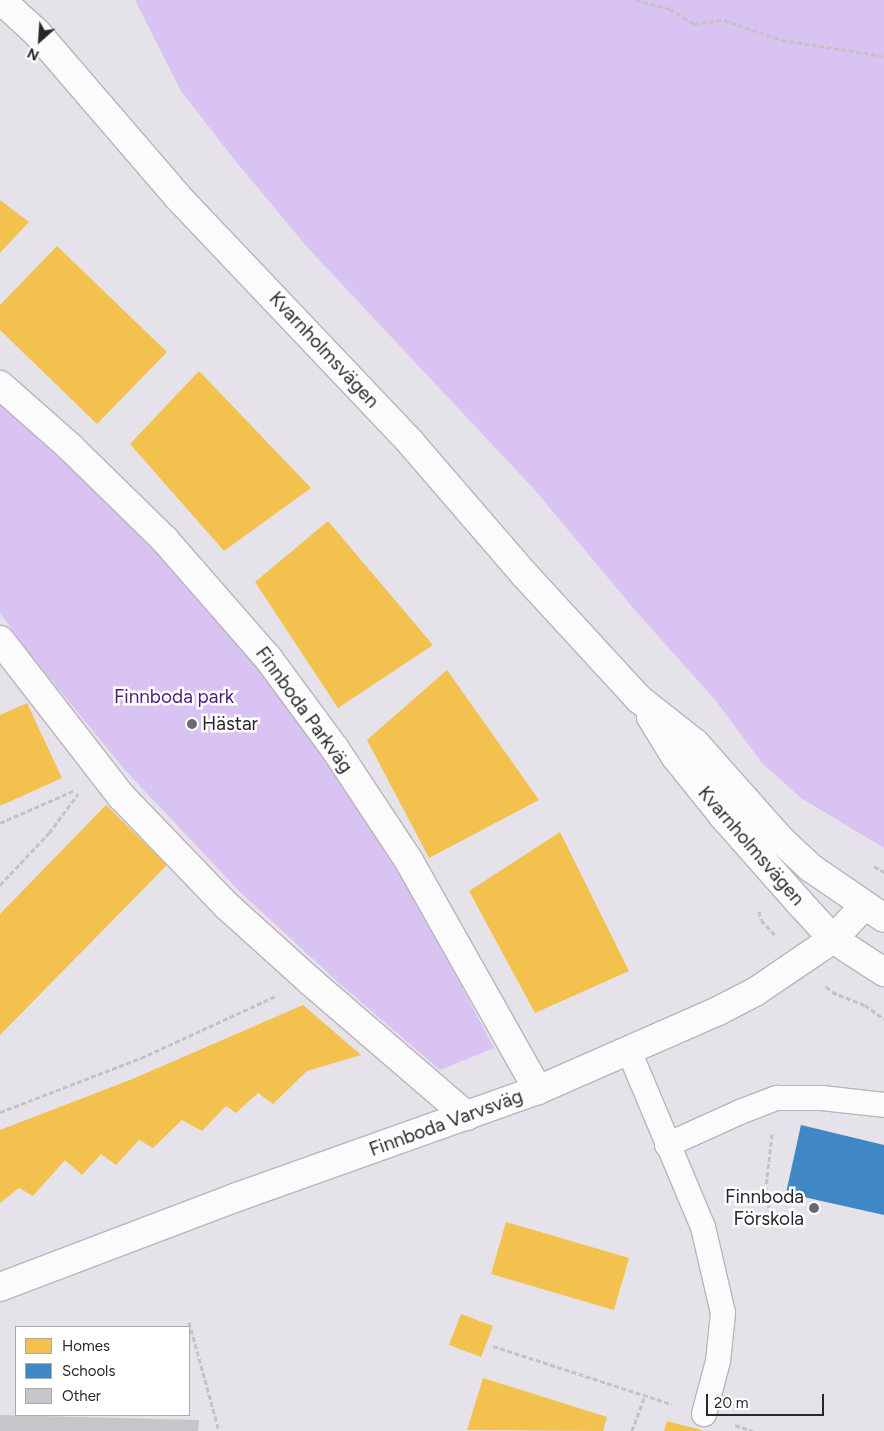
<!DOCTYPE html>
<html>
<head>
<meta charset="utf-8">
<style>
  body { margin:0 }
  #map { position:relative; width:884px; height:1431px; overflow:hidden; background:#e6e2ea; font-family:Figtree,sans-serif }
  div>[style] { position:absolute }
  .green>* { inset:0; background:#d8c3f2 }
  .homes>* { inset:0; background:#f2c14e }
  .schools>* { inset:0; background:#3f88c5 }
  .building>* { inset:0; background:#c7c4ca }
  .path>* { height:3px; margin-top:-1.5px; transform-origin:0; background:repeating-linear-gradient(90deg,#c4c2c5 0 5px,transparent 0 7.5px) }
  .roads { filter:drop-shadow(1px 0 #b8b5bc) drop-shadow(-1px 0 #b8b5bc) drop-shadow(0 1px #b8b5bc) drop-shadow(0 -1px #b8b5bc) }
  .service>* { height:24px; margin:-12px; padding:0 12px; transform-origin:12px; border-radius:12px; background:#fbfbfc }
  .minor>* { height:28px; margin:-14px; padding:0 14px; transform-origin:14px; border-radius:14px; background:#fbfbfc }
  .tertiary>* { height:28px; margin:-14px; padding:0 14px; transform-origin:14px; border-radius:14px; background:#fbfbfc }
  .dots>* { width:14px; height:14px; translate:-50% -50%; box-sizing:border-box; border:2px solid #fff; border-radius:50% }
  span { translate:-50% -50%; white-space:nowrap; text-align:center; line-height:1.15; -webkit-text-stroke:5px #fff; paint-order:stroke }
  .street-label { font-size:19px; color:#29272c }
  .park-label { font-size:19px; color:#501b7d }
  .poi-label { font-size:19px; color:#29272c }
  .left { translate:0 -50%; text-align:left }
  .right { translate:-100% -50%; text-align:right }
  .legend { position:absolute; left:15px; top:1326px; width:175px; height:90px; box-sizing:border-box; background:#fff; border:1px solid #a9a9ab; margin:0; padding:6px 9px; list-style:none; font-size:15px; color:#29272c }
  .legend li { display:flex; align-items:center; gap:10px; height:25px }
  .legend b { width:25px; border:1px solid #a9a9ab }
  .north { position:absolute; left:15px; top:15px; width:50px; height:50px; -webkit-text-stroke:4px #fff; paint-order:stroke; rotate:206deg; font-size:14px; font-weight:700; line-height:20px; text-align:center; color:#29272c }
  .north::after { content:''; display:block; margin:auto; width:18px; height:22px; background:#29272c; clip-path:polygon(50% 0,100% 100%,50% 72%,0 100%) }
  .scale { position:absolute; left:706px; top:1394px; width:118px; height:22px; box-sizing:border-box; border:2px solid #29272c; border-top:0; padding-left:6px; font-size:15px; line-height:18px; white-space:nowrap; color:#29272c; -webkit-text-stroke:4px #fff; paint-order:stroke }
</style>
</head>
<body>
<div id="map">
  <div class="green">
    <div style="clip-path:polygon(135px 0,884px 0,884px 848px,801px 798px,762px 763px,716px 701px,634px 609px,534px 489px,307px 247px,233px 158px,181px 91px)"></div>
    <div style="clip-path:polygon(0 399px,84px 474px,239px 641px,344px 781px,420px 907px,494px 1048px,440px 1070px,339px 983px,240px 892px,125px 770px,29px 653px,0 613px)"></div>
  </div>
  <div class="homes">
    <div style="clip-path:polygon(0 200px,29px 222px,0 253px)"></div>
    <div style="clip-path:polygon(57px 246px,167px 352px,97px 424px,0 330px,0 305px)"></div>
    <div style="clip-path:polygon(199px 371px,311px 488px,224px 551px,130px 444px)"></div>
    <div style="clip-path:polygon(328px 521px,433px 645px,338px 708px,255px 582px)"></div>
    <div style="clip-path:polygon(447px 670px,539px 800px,429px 858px,367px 740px)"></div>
    <div style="clip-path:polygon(27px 703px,62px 778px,0 806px,0 715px)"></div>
    <div style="clip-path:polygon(106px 805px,167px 865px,0 1035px,0 914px)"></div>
    <div style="clip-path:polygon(560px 832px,629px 971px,535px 1013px,469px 891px)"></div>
    <div style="clip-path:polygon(303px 1005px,361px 1055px,307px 1071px,273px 1104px,258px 1093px,236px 1113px,226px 1106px,202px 1131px,182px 1120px,153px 1148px,139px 1140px,116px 1165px,101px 1154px,82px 1175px,65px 1160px,33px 1196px,19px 1188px,0 1203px,0 1130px,130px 1080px)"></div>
    <div style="clip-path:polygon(506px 1222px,629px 1258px,614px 1310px,491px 1274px)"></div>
    <div style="clip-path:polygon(461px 1314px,493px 1326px,481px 1357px,449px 1345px)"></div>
    <div style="clip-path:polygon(483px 1378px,607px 1417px,603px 1431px,467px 1430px)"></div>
    <div style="clip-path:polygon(667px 1421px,701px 1430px,701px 1431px,664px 1431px)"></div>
  </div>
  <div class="schools">
    <div style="clip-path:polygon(801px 1125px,884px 1145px,884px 1215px,786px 1193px)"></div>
  </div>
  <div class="building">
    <div style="clip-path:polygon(0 1415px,199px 1420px,198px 1431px,0 1431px)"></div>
  </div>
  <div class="path">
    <div style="left:636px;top:0;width:35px;rotate:15deg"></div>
    <div style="left:670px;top:9px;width:28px;rotate:32deg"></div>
    <div style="left:694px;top:24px;width:30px;rotate:-8deg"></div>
    <div style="left:724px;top:20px;width:61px;rotate:19deg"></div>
    <div style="left:782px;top:40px;width:103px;rotate:8.9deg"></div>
    <div style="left:0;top:823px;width:80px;rotate:-23.7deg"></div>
    <div style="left:874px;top:866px;width:12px;rotate:31deg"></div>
    <div style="left:0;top:885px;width:71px;rotate:-46.7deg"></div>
    <div style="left:49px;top:833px;width:49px;rotate:-53.4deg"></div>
    <div style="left:759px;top:911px;width:9px;rotate:77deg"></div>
    <div style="left:761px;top:920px;width:22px;rotate:47deg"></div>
    <div style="left:826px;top:986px;width:8px;rotate:45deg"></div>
    <div style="left:832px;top:992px;width:35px;rotate:22deg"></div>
    <div style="left:865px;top:1005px;width:24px;rotate:36deg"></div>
    <div style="left:0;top:1112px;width:151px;rotate:-21deg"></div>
    <div style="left:141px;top:1058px;width:149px;rotate:-24.7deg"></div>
    <div style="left:772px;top:1134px;width:61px;rotate:96.5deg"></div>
    <div style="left:765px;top:1195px;width:22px;rotate:72deg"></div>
    <div style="left:772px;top:1216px;width:15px;rotate:23deg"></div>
    <div style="left:189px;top:1322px;width:113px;rotate:74.6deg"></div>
    <div style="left:493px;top:1346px;width:188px;rotate:18deg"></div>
    <div style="left:735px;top:1425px;width:19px;rotate:18deg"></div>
    <div style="left:632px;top:1431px;width:38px;rotate:-70deg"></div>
  </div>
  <div class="roads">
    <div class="service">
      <div style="left:629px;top:1051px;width:191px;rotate:67.2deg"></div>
      <div style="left:703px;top:1227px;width:88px;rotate:76.9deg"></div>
      <div style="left:723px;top:1313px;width:48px;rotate:95.9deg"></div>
      <div style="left:718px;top:1361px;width:55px;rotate:104.8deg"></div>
      <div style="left:667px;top:1145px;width:80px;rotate:-24.3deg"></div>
      <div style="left:740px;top:1112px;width:40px;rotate:-21deg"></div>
      <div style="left:777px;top:1098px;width:45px"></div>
      <div style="left:822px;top:1098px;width:62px;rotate:6.4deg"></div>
    </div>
    <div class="minor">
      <div style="left:0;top:385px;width:94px;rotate:41.5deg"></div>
      <div style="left:70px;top:447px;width:133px;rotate:44.4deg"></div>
      <div style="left:165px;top:540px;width:157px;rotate:48.9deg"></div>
      <div style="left:268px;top:658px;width:113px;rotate:53.6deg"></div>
      <div style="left:335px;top:749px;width:134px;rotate:56.5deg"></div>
      <div style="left:409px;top:861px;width:263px;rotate:60.6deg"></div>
      <div style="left:0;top:640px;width:199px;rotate:52.2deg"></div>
      <div style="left:122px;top:797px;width:151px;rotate:46.1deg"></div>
      <div style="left:227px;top:906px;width:112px;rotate:42.1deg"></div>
      <div style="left:310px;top:981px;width:207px;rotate:40.7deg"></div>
      <div style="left:0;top:1287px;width:254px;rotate:-20.8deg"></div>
      <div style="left:237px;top:1197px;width:319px;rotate:-19.6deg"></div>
      <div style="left:538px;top:1090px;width:197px;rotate:-23.7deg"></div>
      <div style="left:718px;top:1011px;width:42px;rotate:-27.2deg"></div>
      <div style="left:755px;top:992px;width:94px;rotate:-34.2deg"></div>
      <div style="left:833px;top:939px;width:45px;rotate:-46.8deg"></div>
    </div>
    <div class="tertiary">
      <div style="left:1px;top:0;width:49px;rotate:42.5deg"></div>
      <div style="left:37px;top:33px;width:215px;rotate:49.3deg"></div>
      <div style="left:177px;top:196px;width:340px;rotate:46.5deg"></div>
      <div style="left:411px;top:443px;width:174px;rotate:49.2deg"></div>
      <div style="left:525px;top:575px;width:168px;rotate:47.4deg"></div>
      <div style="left:639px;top:699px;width:71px;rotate:38.2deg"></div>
      <div style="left:695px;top:743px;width:130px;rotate:48.4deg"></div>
      <div style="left:781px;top:840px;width:41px;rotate:43deg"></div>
      <div style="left:811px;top:868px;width:88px;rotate:34.4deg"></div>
      <div style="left:651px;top:717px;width:46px;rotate:58.4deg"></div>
      <div style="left:675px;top:756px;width:77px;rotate:51.3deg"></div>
      <div style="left:723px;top:816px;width:115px;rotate:48.5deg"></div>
      <div style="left:799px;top:902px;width:50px;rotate:47.4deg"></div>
      <div style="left:833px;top:939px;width:61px;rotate:32.9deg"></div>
    </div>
  </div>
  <div class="dots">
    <div style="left:192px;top:724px;background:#6b686e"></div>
    <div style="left:814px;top:1208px;background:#6b686e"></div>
  </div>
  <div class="street-label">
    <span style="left:324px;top:350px;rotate:47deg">Kvarnholmsvägen</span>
    <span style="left:304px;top:710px;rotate:54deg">Finnboda Parkväg</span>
    <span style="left:751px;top:846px;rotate:49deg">Kvarnholmsvägen</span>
    <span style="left:446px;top:1123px;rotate:-20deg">Finnboda Varvsväg</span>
  </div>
  <div class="park-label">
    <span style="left:174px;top:697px">Finnboda park</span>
  </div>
  <div class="poi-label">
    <span class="left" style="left:202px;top:724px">Hästar</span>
    <span class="right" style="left:804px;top:1208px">Finnboda<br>Förskola</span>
  </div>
  <ul class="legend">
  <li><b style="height:14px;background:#f2c14e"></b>Homes</li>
  <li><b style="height:14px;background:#3f88c5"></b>Schools</li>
  <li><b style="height:14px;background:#c7c4ca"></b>Other</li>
  </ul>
  <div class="north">N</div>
  <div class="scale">20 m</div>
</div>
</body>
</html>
